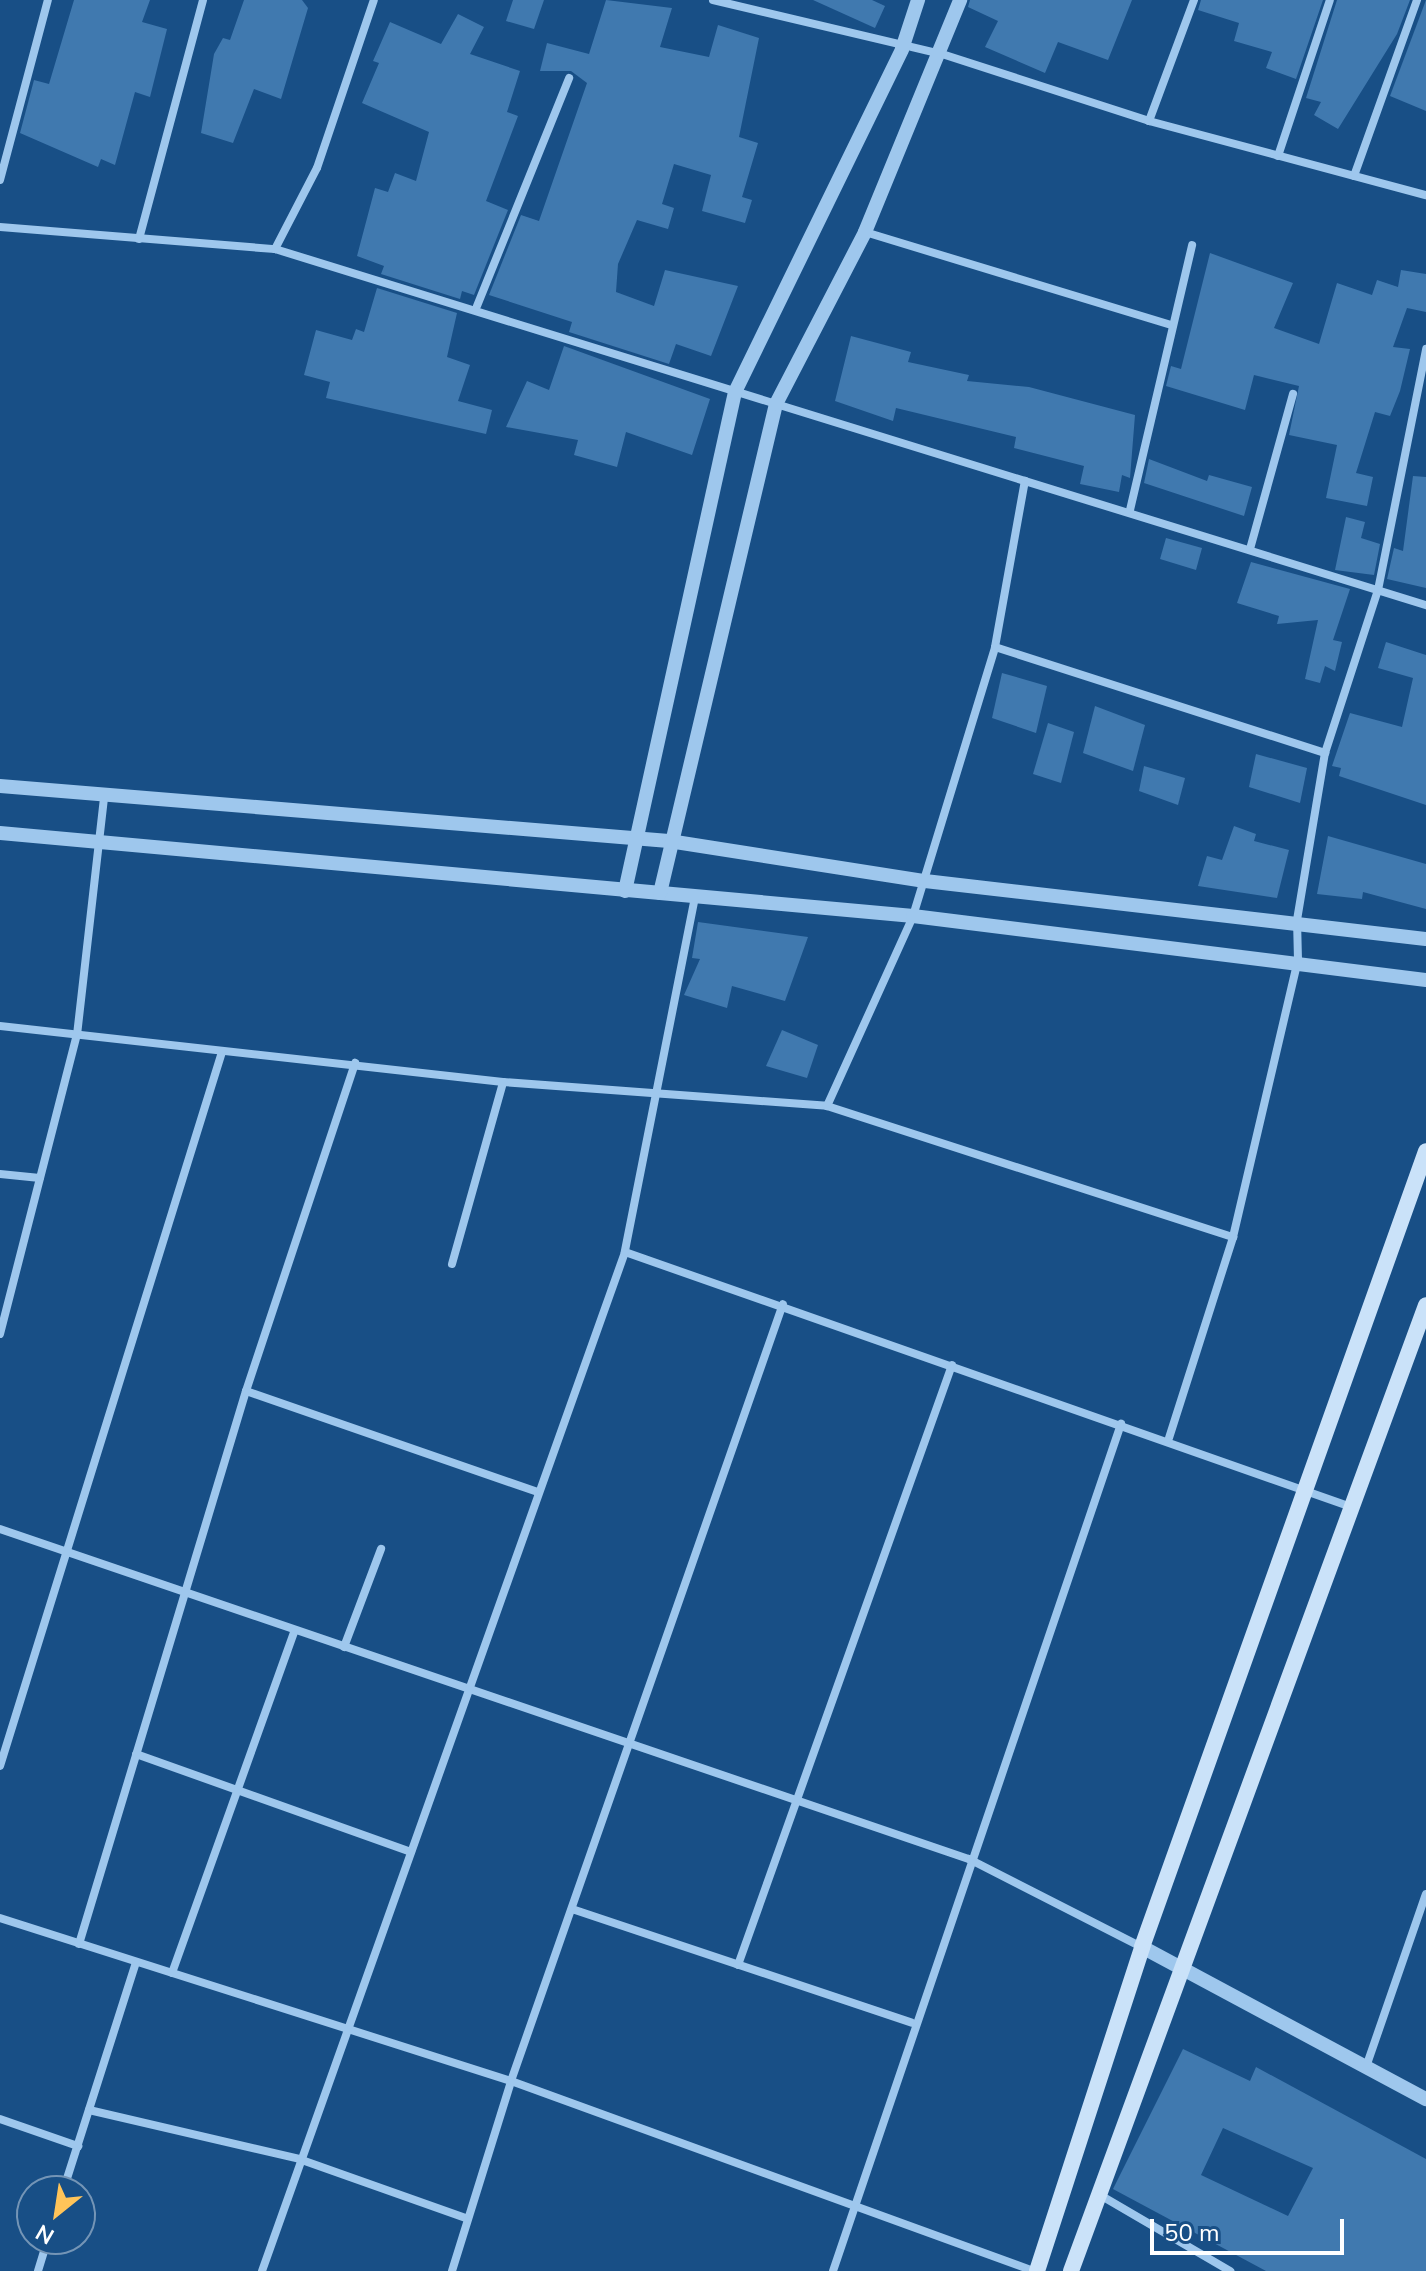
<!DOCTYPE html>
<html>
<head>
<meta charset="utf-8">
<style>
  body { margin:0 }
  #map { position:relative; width:1426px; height:2271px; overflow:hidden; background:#184f86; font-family:"Nunito Sans",sans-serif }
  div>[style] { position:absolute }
  .building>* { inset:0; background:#4079af }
  .minor>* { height:8px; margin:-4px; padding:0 4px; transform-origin:4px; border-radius:4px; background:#9ec7ed }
  .tertiary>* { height:14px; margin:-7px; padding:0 7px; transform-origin:7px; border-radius:7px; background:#9ec7ed }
  .secondary>* { height:16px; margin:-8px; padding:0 8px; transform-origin:8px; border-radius:8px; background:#cae2f9 }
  span { translate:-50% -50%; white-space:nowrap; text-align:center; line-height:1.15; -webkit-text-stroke:8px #184f86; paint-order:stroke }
  .north { position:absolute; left:16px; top:2175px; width:80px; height:80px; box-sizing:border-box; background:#184f86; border:2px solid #7495b6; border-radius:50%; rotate:210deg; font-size:22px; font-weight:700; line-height:32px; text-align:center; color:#fff }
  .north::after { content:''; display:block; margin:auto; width:28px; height:36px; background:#ffc459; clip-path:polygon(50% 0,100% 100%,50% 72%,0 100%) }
  .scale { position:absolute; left:1150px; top:2219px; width:194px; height:36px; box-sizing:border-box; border:4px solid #fff; border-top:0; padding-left:10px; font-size:24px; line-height:28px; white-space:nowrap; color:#fff; -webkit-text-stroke:6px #184f86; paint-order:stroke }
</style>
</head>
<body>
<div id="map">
  <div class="building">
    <div style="clip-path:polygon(74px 0,150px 0,142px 22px,167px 29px,150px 97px,135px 92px,115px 165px,101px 159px,98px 167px,20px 133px,34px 80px,49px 84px)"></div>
    <div style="clip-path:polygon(244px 0,302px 0,308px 8px,281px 99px,254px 89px,233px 143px,201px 133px,214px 54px,223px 38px,230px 40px)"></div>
    <div style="clip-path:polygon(513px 0,544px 0,534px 29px,506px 21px)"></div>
    <div style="clip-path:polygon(606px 0,672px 8px,660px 47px,709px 57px,718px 25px,759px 38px,739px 137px,758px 143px,742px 197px,752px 200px,745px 223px,702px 211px,711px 175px,674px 164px,662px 204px,674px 208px,668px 229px,637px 220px,618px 264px,616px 292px,654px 306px,665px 270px,738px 286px,711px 356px,676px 344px,669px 364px,569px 332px,572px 322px,489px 295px,521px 215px,539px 221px,587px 83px,571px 71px,540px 71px,547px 43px,589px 54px)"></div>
    <div style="clip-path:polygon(813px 0,872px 0,885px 6px,875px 28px)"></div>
    <div style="clip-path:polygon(970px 0,1132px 0,1108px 60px,1058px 42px,1045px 73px,985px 47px,998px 21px,968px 7px)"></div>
    <div style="clip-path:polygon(1201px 0,1323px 0,1296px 79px,1266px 68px,1272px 52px,1234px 41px,1239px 23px,1198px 10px)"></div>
    <div style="clip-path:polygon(1337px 0,1410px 0,1397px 34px,1338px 129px,1314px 115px,1321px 102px,1306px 98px)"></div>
    <div style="clip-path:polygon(1426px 0,1426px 111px,1390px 96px)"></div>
    <div style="clip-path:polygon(458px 14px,484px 27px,470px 54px,520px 71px,507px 112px,518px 116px,486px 201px,508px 210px,474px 295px,462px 291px,460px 299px,381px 274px,384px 266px,357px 256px,375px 188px,388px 192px,395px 173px,416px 181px,429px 132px,362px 103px,379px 63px,373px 61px,390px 22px,441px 44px)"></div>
    <div style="clip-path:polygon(1210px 253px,1293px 283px,1274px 328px,1319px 344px,1337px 283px,1372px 295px,1377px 280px,1398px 287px,1401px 270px,1426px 274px,1426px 312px,1407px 308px,1393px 347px,1410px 349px,1400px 391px,1390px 416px,1375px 412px,1356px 473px,1373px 477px,1367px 506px,1326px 498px,1337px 445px,1289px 435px,1299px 386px,1254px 375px,1245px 410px,1166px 386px,1171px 366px,1181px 369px)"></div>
    <div style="clip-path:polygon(377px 288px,457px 313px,447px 357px,470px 365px,458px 401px,492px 410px,486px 434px,326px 398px,330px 382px,304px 375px,316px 330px,352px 340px,356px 329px,364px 332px)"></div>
    <div style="clip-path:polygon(851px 336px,911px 352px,908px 362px,969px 375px,967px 381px,1029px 387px,1135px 415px,1130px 478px,1122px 475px,1119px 492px,1080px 484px,1084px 466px,1014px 448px,1016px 437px,896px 408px,893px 421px,835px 401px)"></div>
    <div style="clip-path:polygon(564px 346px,710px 399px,692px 455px,626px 432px,617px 467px,574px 455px,578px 440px,506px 427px,527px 381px,549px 390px)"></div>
    <div style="clip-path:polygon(1149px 459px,1207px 481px,1209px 475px,1252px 487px,1244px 516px,1144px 483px)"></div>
    <div style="clip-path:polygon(1413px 476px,1426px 477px,1426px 588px,1387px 579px,1394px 548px,1403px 551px)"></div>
    <div style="clip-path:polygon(1346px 517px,1365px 522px,1361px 538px,1380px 544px,1374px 575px,1335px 570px)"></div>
    <div style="clip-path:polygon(1166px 538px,1202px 548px,1196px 570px,1160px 559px)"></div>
    <div style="clip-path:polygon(1251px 562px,1350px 589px,1333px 640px,1342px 642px,1335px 671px,1325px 666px,1320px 683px,1305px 679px,1318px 620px,1277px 624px,1279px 616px,1237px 603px)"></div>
    <div style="clip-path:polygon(1386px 642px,1426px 655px,1426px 805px,1339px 776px,1341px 768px,1332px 766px,1350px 713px,1402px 727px,1413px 678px,1378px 668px)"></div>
    <div style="clip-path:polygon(1002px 673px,1047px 686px,1036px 733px,992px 718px)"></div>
    <div style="clip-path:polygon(1095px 706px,1145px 725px,1133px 771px,1083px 753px)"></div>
    <div style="clip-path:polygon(1048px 723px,1074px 732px,1061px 783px,1033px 774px)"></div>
    <div style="clip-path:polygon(1256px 754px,1307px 768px,1300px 803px,1249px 787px)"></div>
    <div style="clip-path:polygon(1144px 766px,1185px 778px,1178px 805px,1139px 791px)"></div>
    <div style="clip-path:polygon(1234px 826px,1256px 834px,1254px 841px,1289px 850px,1277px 898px,1198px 886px,1207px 856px,1222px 860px)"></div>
    <div style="clip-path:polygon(1328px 836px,1426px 864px,1426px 909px,1363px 892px,1362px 899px,1317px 894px)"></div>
    <div style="clip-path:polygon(698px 922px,808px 937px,785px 1001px,732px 986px,727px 1008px,684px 995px,700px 959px,692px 958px)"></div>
    <div style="clip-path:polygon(782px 1030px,818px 1045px,807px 1078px,766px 1066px)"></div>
    <div style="clip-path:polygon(evenodd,1183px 2049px,1250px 2081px,1256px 2067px,1426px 2159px,1426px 2271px,1266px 2271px,1113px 2189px,1183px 2049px,1223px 2128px,1313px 2168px,1288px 2216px,1201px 2175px,1223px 2128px)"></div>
  </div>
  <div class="minor">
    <div style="left:713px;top:0;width:235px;rotate:13.3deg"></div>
    <div style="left:942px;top:54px;width:218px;rotate:17.9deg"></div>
    <div style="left:1149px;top:121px;width:287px;rotate:15deg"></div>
    <div style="left:1149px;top:121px;width:129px;rotate:-69.6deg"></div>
    <div style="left:1278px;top:156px;width:164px;rotate:-71.6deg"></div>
    <div style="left:1354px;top:176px;width:187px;rotate:-70.3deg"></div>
    <div style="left:0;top:180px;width:186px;rotate:-75.1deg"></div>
    <div style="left:0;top:227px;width:276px;rotate:4.6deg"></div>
    <div style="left:275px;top:249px;width:1205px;rotate:17.19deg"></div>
    <div style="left:865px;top:232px;width:320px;rotate:16.9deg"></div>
    <div style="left:139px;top:239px;width:247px;rotate:-75deg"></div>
    <div style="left:275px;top:249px;width:91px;rotate:-62.6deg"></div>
    <div style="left:317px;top:168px;width:177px;rotate:-71.3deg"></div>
    <div style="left:477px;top:306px;width:246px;rotate:-68deg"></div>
    <div style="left:1130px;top:510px;width:272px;rotate:-76.8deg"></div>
    <div style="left:1250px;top:549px;width:161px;rotate:-74.5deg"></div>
    <div style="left:995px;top:647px;width:169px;rotate:-79.8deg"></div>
    <div style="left:695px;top:897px;width:362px;rotate:101.2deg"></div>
    <div style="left:625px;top:1252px;width:769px;rotate:19.35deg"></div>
    <div style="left:0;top:1026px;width:506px;rotate:6.35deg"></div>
    <div style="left:503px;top:1082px;width:325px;rotate:4.2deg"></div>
    <div style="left:827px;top:1106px;width:427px;rotate:17.9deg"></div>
    <div style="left:827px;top:1106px;width:209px;rotate:-65.6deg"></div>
    <div style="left:913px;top:916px;width:281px;rotate:-73deg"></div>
    <div style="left:995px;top:647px;width:347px;rotate:17.8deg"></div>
    <div style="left:0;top:1174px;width:40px;rotate:5.7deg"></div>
    <div style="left:452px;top:1264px;width:189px;rotate:-74.3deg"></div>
    <div style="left:0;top:1334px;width:309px;rotate:-75.6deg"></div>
    <div style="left:77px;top:1035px;width:240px;rotate:-83.5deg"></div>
    <div style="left:246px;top:1391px;width:308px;rotate:19.1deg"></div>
    <div style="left:1169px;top:1438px;width:211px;rotate:-72.3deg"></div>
    <div style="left:1233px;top:1237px;width:285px;rotate:-76.8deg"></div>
    <div style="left:1298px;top:960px;width:40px;rotate:-91.4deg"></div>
    <div style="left:1297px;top:920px;width:169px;rotate:-80.5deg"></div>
    <div style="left:1325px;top:753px;width:171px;rotate:-72deg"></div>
    <div style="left:1378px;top:590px;width:246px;rotate:-78.7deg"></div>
    <div style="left:0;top:1529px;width:1024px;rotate:18.81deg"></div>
    <div style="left:969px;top:1859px;width:194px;rotate:27deg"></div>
    <div style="left:344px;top:1647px;width:105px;rotate:-69.3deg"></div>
    <div style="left:136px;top:1754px;width:292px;rotate:19.6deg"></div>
    <div style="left:0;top:1766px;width:748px;rotate:-72.73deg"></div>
    <div style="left:575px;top:1910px;width:355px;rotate:18.5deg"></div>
    <div style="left:0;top:1918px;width:536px;rotate:17.69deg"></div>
    <div style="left:511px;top:2081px;width:556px;rotate:19.97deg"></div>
    <div style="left:79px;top:1944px;width:578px;rotate:-73.2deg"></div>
    <div style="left:246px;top:1391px;width:346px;rotate:-71.6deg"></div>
    <div style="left:738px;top:1965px;width:637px;rotate:-70.37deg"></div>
    <div style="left:172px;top:1973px;width:364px;rotate:-70.3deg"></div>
    <div style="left:1366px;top:2067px;width:183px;rotate:-70.9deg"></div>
    <div style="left:89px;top:2110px;width:216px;rotate:13.1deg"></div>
    <div style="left:299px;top:2159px;width:179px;rotate:19.5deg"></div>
    <div style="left:0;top:2119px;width:83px;rotate:19.1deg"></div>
    <div style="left:63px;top:2191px;width:240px;rotate:-72.3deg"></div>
    <div style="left:1100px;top:2195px;width:151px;rotate:30.3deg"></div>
    <div style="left:38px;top:2271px;width:34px;rotate:-73deg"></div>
    <div style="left:262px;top:2271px;width:1082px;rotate:-70.39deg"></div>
    <div style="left:452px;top:2271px;width:199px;rotate:-72.7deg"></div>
    <div style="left:511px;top:2081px;width:823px;rotate:-70.71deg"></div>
    <div style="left:833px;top:2271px;width:895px;rotate:-71.22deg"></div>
  </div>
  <div class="tertiary">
    <div style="left:0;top:786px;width:671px;rotate:4.7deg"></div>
    <div style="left:669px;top:841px;width:259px;rotate:8.9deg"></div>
    <div style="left:925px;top:881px;width:504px;rotate:6.6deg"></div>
    <div style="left:0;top:833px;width:917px;rotate:5.19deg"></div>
    <div style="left:913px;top:916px;width:517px;rotate:7.11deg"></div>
    <div style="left:625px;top:891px;width:511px;rotate:-77.57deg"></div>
    <div style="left:735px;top:392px;width:381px;rotate:-64deg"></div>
    <div style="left:902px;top:49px;width:52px;rotate:-71.9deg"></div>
    <div style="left:660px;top:893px;width:503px;rotate:-76.66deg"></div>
    <div style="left:776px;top:404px;width:194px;rotate:-62.6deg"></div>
    <div style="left:865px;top:232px;width:251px;rotate:-67.7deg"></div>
    <div style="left:1142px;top:1947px;width:322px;rotate:28.2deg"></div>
  </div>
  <div class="secondary">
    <div style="left:1037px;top:2271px;width:341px;rotate:-72deg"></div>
    <div style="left:1142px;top:1947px;width:845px;rotate:-70.36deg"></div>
    <div style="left:1071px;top:2271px;width:1029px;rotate:-69.82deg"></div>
  </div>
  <div class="north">N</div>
  <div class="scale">50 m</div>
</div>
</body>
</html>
